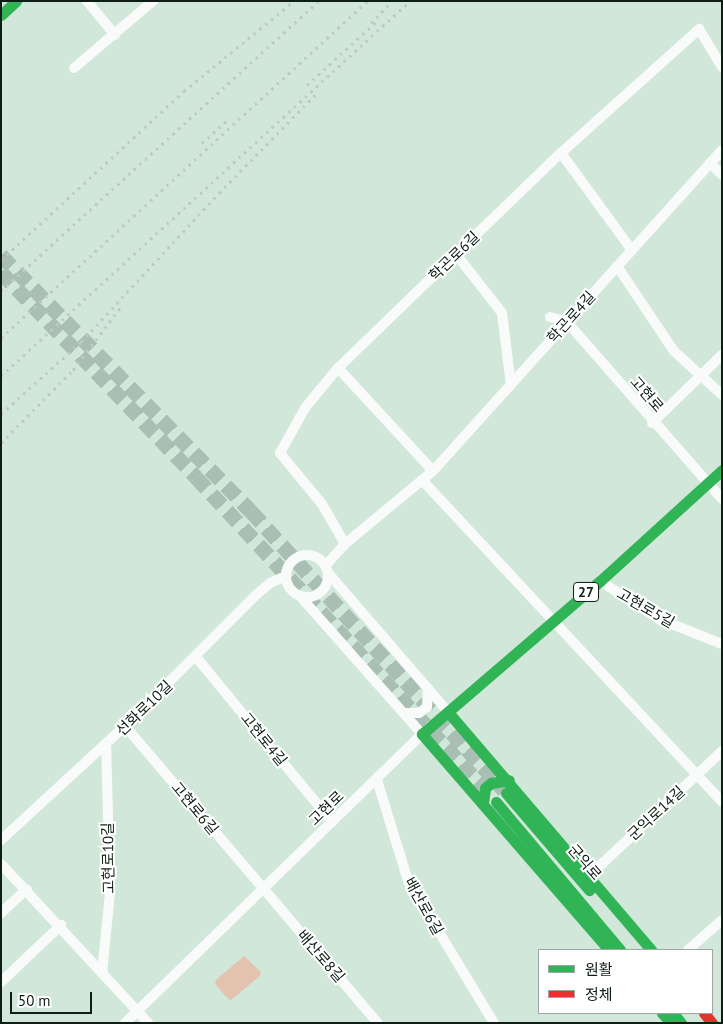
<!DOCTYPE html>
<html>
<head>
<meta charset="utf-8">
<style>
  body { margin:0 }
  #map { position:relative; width:723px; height:1024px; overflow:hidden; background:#d1e7da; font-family:"PT Sans","Noto Sans KR",sans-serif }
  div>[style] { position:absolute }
  .green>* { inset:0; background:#e3c3af }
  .secondary-tunnel>* { height:15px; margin-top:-7.5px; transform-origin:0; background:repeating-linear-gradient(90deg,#aabfb3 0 15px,transparent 0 23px) }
  .street>* { height:10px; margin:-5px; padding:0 5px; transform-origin:5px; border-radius:5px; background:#f8fbf9 }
  .street>.ring { margin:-5px; padding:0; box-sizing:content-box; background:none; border:10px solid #f8fbf9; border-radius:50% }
  .fast>* { height:11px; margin:-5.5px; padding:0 5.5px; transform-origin:5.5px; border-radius:5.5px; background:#30b455 }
  .jam>* { height:11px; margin:-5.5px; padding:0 5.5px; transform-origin:5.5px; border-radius:5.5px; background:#e5322d }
  .rail>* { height:3px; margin-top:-1.5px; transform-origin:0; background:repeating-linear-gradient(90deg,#c2c8c4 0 2.5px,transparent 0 7.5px) }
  span { translate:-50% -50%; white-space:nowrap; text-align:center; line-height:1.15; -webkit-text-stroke:4px #fff; paint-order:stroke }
  .shield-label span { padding:1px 4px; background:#fff; border:1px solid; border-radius:4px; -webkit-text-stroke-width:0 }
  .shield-label { font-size:14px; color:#0e1e16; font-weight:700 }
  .street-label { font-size:15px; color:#0e1e16 }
  .frame { position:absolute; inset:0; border:2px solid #0e1e16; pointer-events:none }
  .legend { position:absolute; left:538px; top:949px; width:175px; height:65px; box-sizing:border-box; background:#fff; border:1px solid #9fa5a2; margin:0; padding:6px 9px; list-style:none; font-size:15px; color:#0e1e16 }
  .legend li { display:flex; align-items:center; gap:10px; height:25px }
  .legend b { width:25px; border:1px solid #9fa5a2 }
  .scale { position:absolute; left:10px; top:992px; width:82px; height:22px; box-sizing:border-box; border:2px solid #0e1e16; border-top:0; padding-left:6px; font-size:15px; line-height:18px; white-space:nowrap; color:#0e1e16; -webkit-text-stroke:4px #fff; paint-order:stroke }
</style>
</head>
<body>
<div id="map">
  <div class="green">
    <div style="clip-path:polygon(244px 956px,261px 972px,260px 976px,231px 1000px,228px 999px,215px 984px,216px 980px)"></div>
  </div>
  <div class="secondary-tunnel">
    <div style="left:1px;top:255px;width:358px;rotate:45.7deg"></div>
    <div style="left:251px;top:511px;width:377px;rotate:47.8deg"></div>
    <div style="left:1px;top:272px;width:283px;rotate:46.4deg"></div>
    <div style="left:196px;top:477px;width:436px;rotate:47.2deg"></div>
  </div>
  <div class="street">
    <div style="left:87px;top:1px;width:44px;rotate:50.5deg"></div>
    <div style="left:74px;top:68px;width:104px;rotate:-40.3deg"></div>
    <div style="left:561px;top:153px;width:119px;rotate:53.9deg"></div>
    <div style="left:710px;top:163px;width:17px;rotate:45deg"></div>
    <div style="left:456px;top:254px;width:75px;rotate:52.1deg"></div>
    <div style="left:502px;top:313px;width:73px;rotate:82.9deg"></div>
    <div style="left:617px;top:266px;width:102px;rotate:56.2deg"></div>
    <div style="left:674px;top:351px;width:65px;rotate:42.5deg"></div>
    <div style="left:550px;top:317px;width:18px;rotate:16deg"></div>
    <div style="left:567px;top:322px;width:235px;rotate:48.8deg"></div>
    <div style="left:338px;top:368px;width:140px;rotate:47.3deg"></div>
    <div style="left:652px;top:423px;width:98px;rotate:-44.2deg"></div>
    <div style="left:422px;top:480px;width:440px;rotate:47deg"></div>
    <div style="left:345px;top:544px;width:46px;rotate:-119.9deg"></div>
    <div style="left:322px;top:504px;width:66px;rotate:-129.5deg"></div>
    <div style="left:280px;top:453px;width:51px;rotate:-60.9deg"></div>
    <div style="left:305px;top:408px;width:52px;rotate:-50.5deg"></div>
    <div style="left:338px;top:368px;width:310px;rotate:-44deg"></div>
    <div style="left:561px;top:153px;width:186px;rotate:-41.9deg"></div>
    <div style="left:699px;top:29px;width:44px;rotate:58.8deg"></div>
    <div class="ring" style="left:286px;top:555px;width:32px;height:32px"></div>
    <div style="left:326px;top:565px;width:28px;rotate:-48deg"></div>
    <div style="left:345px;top:544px;width:114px;rotate:-39.7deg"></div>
    <div style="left:433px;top:471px;width:432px;rotate:-48deg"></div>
    <div style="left:329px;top:574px;width:182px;rotate:49.2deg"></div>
    <div style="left:600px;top:581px;width:70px;rotate:32.8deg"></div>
    <div style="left:659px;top:619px;width:68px;rotate:21.6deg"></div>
    <div style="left:196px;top:657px;width:214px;rotate:50.5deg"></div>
    <div style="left:404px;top:713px;width:15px"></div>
    <div style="left:419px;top:713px;width:10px;rotate:-37deg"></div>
    <div style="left:427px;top:707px;width:19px;rotate:-87deg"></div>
    <div style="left:125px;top:726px;width:390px;rotate:49.6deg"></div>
    <div style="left:377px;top:780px;width:106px;rotate:72.9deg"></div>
    <div style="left:408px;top:881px;width:166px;rotate:58.8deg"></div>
    <div style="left:1px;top:840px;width:168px;rotate:-42.6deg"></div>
    <div style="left:125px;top:726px;width:187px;rotate:-45deg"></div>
    <div style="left:257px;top:594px;width:17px;rotate:-40deg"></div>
    <div style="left:270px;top:583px;width:17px;rotate:-24deg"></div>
    <div style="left:1px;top:864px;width:217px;rotate:47.2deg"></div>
    <div style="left:589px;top:876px;width:183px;rotate:-43.2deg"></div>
    <div style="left:1px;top:913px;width:35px;rotate:-43deg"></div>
    <div style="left:688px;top:950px;width:45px;rotate:-41.4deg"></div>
    <div style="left:102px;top:973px;width:80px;rotate:-84.3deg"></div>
    <div style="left:110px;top:893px;width:150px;rotate:-91.5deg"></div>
    <div style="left:1px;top:982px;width:83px;rotate:-43.5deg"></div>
    <div style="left:125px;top:1023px;width:414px;rotate:-44.2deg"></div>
    <div style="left:422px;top:734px;width:183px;rotate:-131.5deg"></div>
  </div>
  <div class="fast">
    <div style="left:1px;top:15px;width:21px;rotate:-43deg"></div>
    <div style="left:448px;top:712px;width:313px;rotate:49.5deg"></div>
    <div style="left:506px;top:793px;width:128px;rotate:49.4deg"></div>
    <div style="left:496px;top:802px;width:193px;rotate:50deg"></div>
    <div style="left:483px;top:803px;width:15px;rotate:-82deg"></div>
    <div style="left:485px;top:788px;width:8px;rotate:-40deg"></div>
    <div style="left:491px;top:783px;width:18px;rotate:-9deg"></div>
    <div style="left:609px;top:950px;width:286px;rotate:-130.9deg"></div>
    <div style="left:422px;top:734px;width:235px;rotate:-40.7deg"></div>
    <div style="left:600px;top:581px;width:165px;rotate:-42.3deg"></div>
    <div style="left:662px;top:1013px;width:13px;rotate:48deg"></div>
    <div style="left:673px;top:1013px;width:13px;rotate:51deg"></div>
  </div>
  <div class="jam">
    <div style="left:704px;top:1013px;width:13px;rotate:51deg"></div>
  </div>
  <div class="rail">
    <div style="left:371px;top:23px;width:30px;rotate:-46deg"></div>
    <div style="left:307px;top:85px;width:98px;rotate:-42.5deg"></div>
    <div style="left:202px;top:143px;width:38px;rotate:-42deg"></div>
    <div style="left:1px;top:260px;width:249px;rotate:-42.7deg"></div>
    <div style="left:184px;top:91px;width:142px;rotate:-39.3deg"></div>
    <div style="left:1px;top:291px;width:430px;rotate:-42.4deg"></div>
    <div style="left:1px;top:338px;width:498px;rotate:-42.6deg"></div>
    <div style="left:1px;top:376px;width:555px;rotate:-42.52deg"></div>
    <div style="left:1px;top:414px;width:108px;rotate:-42deg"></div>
    <div style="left:81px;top:342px;width:203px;rotate:-47.2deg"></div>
    <div style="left:219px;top:193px;width:139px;rotate:-45.6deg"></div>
    <div style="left:1px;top:443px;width:103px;rotate:-45.4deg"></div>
    <div style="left:73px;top:370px;width:78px;rotate:-52.8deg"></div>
  </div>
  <div class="shield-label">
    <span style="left:586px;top:592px">27</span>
  </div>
  <div class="street-label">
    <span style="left:454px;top:256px;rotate:-44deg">학곤로6길</span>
    <span style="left:571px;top:317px;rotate:-48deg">학곤로4길</span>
    <span style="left:647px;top:394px;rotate:49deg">고현로</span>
    <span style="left:646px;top:608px;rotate:30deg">고현로5길</span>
    <span style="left:144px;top:708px;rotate:-44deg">선화로10길</span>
    <span style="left:264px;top:739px;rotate:51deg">고현로4길</span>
    <span style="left:195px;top:808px;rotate:50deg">고현로6길</span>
    <span style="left:326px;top:808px;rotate:-44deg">고현로</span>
    <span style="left:656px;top:813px;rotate:-43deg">군익로14길</span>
    <span style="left:108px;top:858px;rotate:-91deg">고현로10길</span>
    <span style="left:585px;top:862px;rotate:49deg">군익로</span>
    <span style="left:424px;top:906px;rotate:61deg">배산로6길</span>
    <span style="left:321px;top:956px;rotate:49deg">배산로8길</span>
  </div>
  <div class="frame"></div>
  <ul class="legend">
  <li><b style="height:6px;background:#30b455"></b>원활</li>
  <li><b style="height:6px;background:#e5322d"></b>정체</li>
  </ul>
  <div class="scale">50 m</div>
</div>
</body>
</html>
